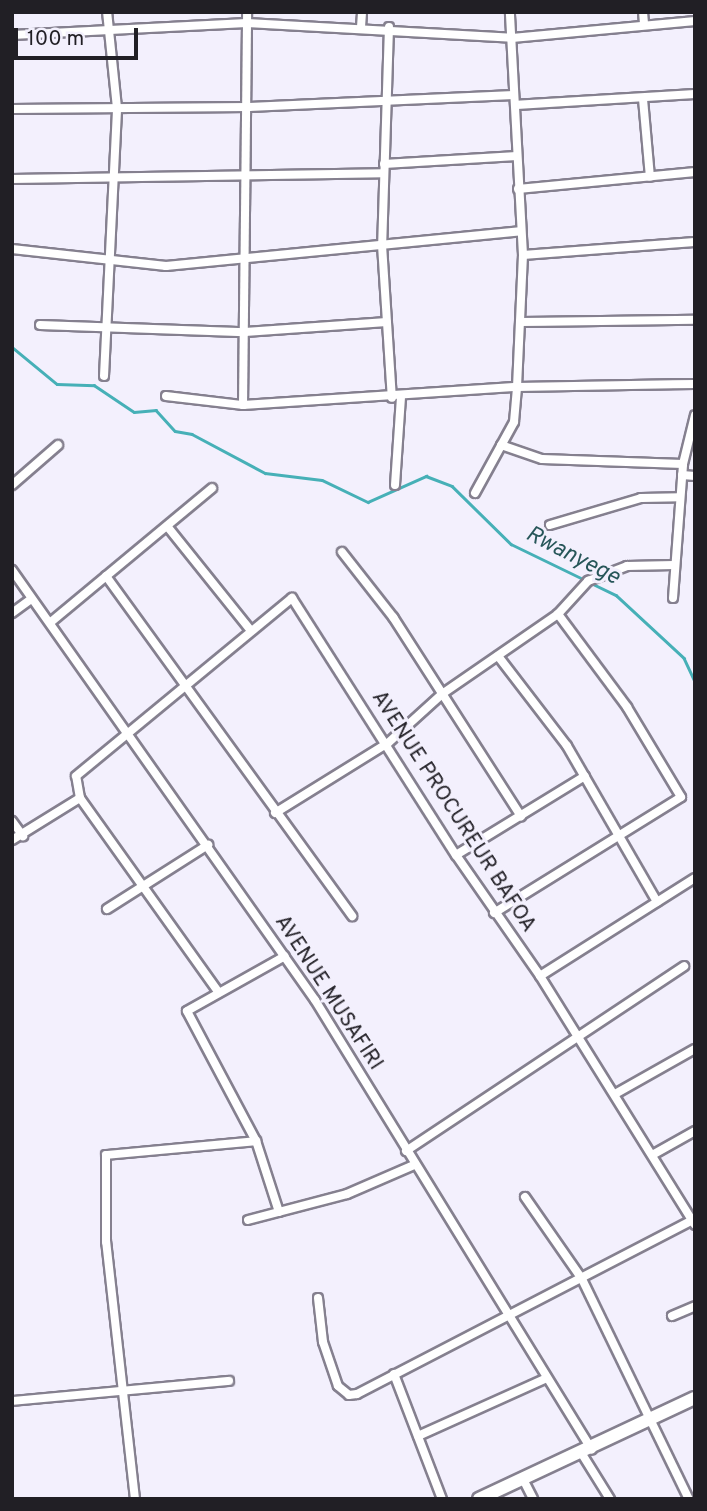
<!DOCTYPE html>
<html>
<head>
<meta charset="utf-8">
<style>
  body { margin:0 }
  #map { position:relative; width:707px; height:1511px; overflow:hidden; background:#f3f0fd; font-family:Overpass,sans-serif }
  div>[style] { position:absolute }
  .stream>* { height:2.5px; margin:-1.25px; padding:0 1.25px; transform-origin:1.25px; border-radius:1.25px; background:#46b0b7 }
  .roads { filter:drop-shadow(2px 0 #85808f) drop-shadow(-2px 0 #85808f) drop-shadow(0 2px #85808f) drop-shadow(0 -2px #85808f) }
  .street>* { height:8px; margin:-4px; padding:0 4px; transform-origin:4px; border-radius:4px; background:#fff }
  .primary>* { height:12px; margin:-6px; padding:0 6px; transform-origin:6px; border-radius:6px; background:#fff }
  span { translate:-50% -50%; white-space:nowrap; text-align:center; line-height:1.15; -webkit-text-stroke:6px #f3f0fd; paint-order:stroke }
  .street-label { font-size:21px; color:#211f25 }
  .water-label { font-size:23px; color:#275659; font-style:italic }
  .frame { position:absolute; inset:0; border:14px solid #211f25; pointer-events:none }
  .scale { position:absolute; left:14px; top:28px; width:124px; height:32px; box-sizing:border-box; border:4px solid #211f25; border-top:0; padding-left:9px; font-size:21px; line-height:24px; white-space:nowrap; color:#211f25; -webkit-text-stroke:5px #f3f0fd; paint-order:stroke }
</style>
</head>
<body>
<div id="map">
  <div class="stream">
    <div style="left:12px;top:347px;width:58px;rotate:39.4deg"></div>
    <div style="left:57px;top:384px;width:37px;rotate:2deg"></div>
    <div style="left:94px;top:385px;width:48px;rotate:34deg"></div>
    <div style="left:134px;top:412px;width:22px;rotate:-5deg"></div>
    <div style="left:156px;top:410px;width:28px;rotate:48deg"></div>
    <div style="left:175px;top:431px;width:17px;rotate:10deg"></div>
    <div style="left:192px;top:434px;width:83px;rotate:28.1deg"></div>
    <div style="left:265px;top:473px;width:57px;rotate:7deg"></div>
    <div style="left:322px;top:480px;width:51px;rotate:25.6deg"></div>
    <div style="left:368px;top:502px;width:64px;rotate:-24.1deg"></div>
    <div style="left:426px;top:476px;width:28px;rotate:21deg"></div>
    <div style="left:452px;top:486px;width:83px;rotate:44.5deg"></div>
    <div style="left:511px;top:544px;width:82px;rotate:25.9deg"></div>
    <div style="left:591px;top:583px;width:28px;rotate:26deg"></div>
    <div style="left:616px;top:595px;width:93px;rotate:42.8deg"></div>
    <div style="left:684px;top:658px;width:26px;rotate:65deg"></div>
  </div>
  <div class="roads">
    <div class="street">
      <div style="left:643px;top:12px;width:11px;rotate:85deg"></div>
      <div style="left:361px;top:27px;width:15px;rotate:-86deg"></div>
      <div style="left:389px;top:27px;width:218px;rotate:91.8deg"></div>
      <div style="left:382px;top:245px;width:153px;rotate:86.3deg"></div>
      <div style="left:12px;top:35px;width:235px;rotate:-2.9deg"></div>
      <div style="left:247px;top:23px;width:265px;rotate:3.2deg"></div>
      <div style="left:512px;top:38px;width:184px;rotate:-5.3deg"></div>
      <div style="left:643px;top:99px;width:78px;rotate:84.9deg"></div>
      <div style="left:515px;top:105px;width:180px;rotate:-3.5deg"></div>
      <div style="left:12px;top:109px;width:237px;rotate:-0.5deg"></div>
      <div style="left:249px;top:107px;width:265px;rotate:-2.6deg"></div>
      <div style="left:384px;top:164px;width:133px;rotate:-3.4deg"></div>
      <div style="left:12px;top:179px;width:372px;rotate:-0.9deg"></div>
      <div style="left:518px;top:189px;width:178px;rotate:-5.5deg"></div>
      <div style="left:12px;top:249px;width:155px;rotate:6.3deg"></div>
      <div style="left:166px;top:266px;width:356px;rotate:-5.6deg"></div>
      <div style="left:523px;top:255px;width:172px;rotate:-4.3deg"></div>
      <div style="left:520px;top:322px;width:175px;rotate:-0.7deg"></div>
      <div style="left:40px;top:325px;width:205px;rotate:2deg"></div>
      <div style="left:245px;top:332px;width:142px;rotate:-4deg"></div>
      <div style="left:104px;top:376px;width:268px;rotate:-87.2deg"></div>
      <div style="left:117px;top:108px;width:97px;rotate:-95.9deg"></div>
      <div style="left:166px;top:396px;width:78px;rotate:6.7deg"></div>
      <div style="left:243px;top:405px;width:275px;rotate:-3.8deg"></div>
      <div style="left:517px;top:387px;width:178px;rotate:-1deg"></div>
      <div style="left:243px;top:405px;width:393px;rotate:-89.4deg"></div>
      <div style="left:501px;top:445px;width:43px;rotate:18.9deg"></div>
      <div style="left:542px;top:459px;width:141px;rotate:2deg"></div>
      <div style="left:682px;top:475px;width:13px;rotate:4deg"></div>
      <div style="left:12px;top:485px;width:61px;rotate:-41deg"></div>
      <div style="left:395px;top:485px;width:88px;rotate:-86.1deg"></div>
      <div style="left:475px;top:493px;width:81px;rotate:-61.2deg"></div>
      <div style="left:514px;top:422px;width:35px;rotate:-85deg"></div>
      <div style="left:517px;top:387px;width:132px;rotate:-87.4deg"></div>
      <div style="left:523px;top:255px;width:243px;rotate:-93.1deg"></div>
      <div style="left:550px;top:525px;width:95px;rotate:-16.5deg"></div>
      <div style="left:641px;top:498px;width:39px;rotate:-1deg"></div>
      <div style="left:167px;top:526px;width:134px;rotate:51.3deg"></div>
      <div style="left:342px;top:552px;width:83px;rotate:51.9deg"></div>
      <div style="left:393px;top:617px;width:237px;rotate:57.3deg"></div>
      <div style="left:12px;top:570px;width:526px;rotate:54.83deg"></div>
      <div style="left:315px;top:1000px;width:528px;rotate:58.39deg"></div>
      <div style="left:106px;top:576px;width:420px;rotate:54.1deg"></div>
      <div style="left:673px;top:598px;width:134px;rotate:-85.7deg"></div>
      <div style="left:683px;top:464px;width:50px;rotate:-76.2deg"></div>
      <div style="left:12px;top:613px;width:22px;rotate:-36deg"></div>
      <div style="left:52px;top:621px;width:208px;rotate:-39.7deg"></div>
      <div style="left:498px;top:656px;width:113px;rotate:52.5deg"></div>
      <div style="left:567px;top:746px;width:180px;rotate:60deg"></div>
      <div style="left:80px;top:798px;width:239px;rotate:54.5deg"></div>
      <div style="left:275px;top:813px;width:133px;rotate:-31.8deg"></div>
      <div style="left:388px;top:743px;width:73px;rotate:-42.2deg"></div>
      <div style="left:442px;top:694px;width:141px;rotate:-34.6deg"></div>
      <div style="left:558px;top:614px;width:45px;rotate:-47.7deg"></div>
      <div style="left:588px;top:581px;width:42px;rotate:-21deg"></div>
      <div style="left:627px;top:566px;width:47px;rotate:-1.2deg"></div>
      <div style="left:12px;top:821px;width:19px;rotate:54deg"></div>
      <div style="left:12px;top:840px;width:80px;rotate:-31.7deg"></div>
      <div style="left:80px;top:798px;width:22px;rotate:-100deg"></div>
      <div style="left:76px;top:776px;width:280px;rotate:-39.5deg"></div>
      <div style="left:292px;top:598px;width:305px;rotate:57.5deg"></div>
      <div style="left:456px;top:855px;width:147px;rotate:55.2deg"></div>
      <div style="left:540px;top:976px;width:293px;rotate:58.1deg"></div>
      <div style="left:456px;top:855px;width:151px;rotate:-31.5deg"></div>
      <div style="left:107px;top:909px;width:120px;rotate:-32.4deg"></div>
      <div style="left:494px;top:913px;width:220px;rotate:-31.8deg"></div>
      <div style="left:681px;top:797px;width:105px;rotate:-121deg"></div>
      <div style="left:627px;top:707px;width:116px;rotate:-126.6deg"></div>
      <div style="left:540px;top:976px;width:183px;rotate:-32.3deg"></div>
      <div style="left:615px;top:1094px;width:92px;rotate:-29.4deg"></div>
      <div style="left:406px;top:1151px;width:334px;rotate:-33.6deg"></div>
      <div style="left:654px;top:1154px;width:47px;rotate:-29.3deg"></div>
      <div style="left:525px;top:1197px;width:100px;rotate:55.2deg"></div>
      <div style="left:582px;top:1279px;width:245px;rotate:64.1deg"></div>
      <div style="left:279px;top:1212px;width:75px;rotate:-107.9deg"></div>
      <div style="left:256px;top:1141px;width:147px;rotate:-118deg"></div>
      <div style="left:187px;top:1011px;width:112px;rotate:-29.3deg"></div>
      <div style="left:248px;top:1220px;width:102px;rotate:-14.7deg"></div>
      <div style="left:347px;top:1194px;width:73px;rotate:-23.4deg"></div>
      <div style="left:318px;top:1298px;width:44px;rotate:83.5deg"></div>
      <div style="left:323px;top:1342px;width:46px;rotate:71.2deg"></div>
      <div style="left:338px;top:1386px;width:14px;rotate:39deg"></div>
      <div style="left:349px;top:1395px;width:8px;rotate:-7deg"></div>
      <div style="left:357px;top:1394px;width:380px;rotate:-27.4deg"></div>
      <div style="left:672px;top:1316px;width:25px;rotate:-23deg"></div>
      <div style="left:394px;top:1374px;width:134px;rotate:69deg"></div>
      <div style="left:12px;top:1401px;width:218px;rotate:-5.3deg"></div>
      <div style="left:418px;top:1436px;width:141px;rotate:-24.2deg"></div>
      <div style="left:582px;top:1454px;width:53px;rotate:58.1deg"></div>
      <div style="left:524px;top:1481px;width:20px;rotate:63deg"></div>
      <div style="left:135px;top:1499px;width:259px;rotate:-96.4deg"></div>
      <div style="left:106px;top:1242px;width:87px;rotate:-90deg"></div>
      <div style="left:106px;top:1155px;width:151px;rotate:-5.3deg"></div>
    </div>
    <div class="primary">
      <div style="left:479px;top:1499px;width:238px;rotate:-25.1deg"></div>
    </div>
  </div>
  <div class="street-label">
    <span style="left:453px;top:812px;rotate:57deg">AVENUE PROCUREUR BAFOA</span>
    <span style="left:328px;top:993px;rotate:57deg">AVENUE MUSAFIRI</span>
  </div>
  <div class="water-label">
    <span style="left:572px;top:557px;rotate:27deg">Rwanyege</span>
  </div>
  <div class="frame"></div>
  <div class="scale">100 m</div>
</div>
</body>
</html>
